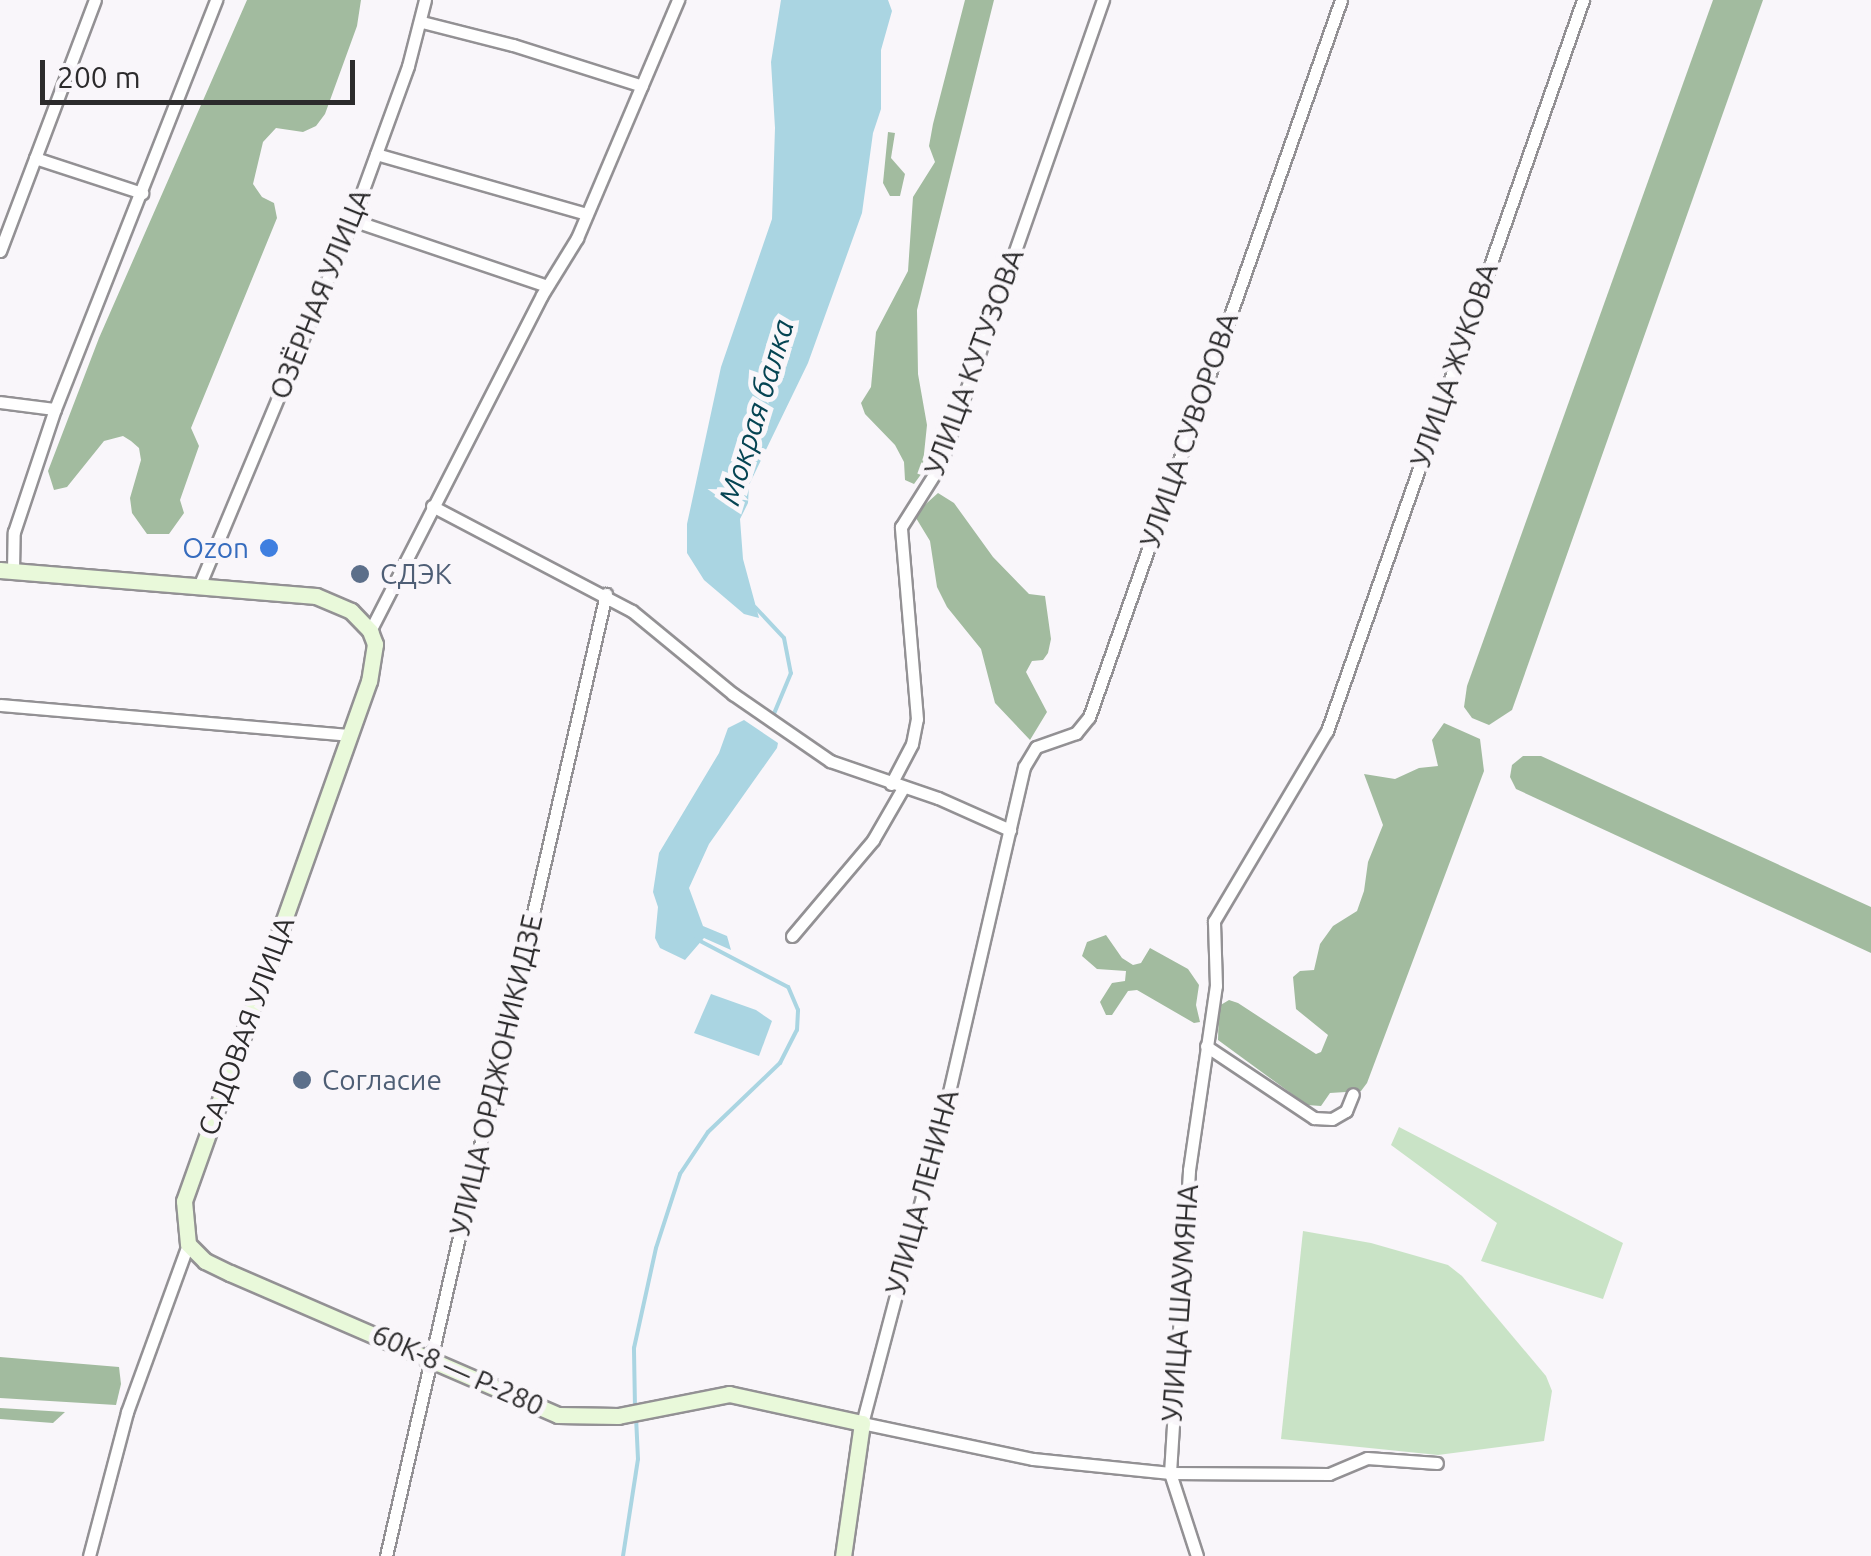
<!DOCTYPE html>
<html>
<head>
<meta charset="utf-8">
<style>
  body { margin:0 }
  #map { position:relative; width:1871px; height:1556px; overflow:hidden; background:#f9f6fa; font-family:Ubuntu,sans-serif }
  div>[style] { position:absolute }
  .green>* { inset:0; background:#c9e3c6 }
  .forest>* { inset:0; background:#a2bb9f }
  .water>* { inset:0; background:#aad5e2 }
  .stream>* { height:4px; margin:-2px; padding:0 2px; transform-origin:2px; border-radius:2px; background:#aad5e2 }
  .roads { filter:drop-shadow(2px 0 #939194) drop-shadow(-2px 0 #939194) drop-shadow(0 2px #939194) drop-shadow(0 -2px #939194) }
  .street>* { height:11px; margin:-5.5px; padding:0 5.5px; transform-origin:5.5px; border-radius:5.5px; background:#fff }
  .secondary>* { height:15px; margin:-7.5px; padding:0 7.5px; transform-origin:7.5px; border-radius:7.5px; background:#e9f9da }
  .dots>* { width:28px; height:28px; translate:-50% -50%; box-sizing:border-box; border:5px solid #f9f6fa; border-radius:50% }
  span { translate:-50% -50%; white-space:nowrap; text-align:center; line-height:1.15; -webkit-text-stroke:10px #f9f6fa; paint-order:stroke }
  .street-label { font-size:28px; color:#2c2b2c }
  .shop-label { font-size:28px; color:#366cbe }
  .right { translate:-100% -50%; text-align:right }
  .service-label { font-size:28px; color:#4e5e75 }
  .left { translate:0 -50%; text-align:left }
  .water-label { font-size:30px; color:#054453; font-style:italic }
  .scale { position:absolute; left:40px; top:60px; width:315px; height:45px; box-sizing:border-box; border:5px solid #2c2b2c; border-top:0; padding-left:12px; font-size:30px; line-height:35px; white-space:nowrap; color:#2c2b2c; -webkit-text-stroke:8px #f9f6fa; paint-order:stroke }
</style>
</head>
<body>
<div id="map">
  <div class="green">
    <div style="clip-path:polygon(1399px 1127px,1623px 1243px,1603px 1299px,1481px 1261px,1497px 1223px,1391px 1145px)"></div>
    <div style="clip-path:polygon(1303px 1231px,1371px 1243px,1448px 1265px,1462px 1276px,1546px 1376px,1552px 1391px,1544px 1441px,1438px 1455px,1281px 1439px)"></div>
  </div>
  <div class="forest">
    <div style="clip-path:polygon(247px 0,361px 0,357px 26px,325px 114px,316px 126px,303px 132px,276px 128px,263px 142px,253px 184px,262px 197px,274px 203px,277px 218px,191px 428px,199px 446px,180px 500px,184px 513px,169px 534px,147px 534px,132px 513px,130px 498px,141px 460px,139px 448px,131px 441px,123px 436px,104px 441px,67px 487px,54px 490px,48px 471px,99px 338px)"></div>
    <div style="clip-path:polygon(965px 0,994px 0,917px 310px,918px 374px,927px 425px,922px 473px,914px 484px,905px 480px,904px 462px,895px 445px,865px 414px,861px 403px,871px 387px,876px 332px,908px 271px,913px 197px,935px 162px,929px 146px,933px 124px)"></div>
    <div style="clip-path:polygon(1713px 0,1763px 0,1512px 710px,1489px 725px,1472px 718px,1464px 707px,1467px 686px)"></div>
    <div style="clip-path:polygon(888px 132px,895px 133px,891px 158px,905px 174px,900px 196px,890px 196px,883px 183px)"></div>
    <div style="clip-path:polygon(938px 493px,954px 503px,993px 557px,1029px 594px,1045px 596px,1051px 639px,1048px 653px,1043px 660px,1032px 661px,1026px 672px,1047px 712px,1030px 740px,995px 703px,981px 649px,947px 607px,937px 587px,930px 541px,916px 518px,918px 511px)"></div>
    <div style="clip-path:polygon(1444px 723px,1480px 739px,1484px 771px,1367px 1083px,1361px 1091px,1330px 1093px,1321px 1106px,1307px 1105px,1218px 1040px,1219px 1006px,1229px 1000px,1238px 1003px,1316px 1054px,1321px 1052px,1328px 1035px,1296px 1009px,1293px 977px,1300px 971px,1314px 970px,1320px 944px,1333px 926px,1357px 911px,1364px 891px,1368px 862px,1383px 825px,1364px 774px,1395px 779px,1419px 768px,1438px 766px,1432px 740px)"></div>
    <div style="clip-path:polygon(1523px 756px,1541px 756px,1871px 907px,1871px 953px,1516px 789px,1510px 777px,1512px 765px)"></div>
    <div style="clip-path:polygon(1106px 935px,1122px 958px,1133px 965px,1141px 963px,1150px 948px,1188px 969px,1199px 985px,1196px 1005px,1200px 1022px,1194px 1023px,1137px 990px,1128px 991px,1112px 1015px,1106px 1015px,1100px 1002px,1112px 983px,1125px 981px,1126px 971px,1097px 969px,1082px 956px,1087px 942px)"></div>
    <div style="clip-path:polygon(0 1357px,119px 1367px,121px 1384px,116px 1405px,0 1398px)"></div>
    <div style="clip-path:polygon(0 1408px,65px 1412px,53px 1423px,0 1419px)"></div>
  </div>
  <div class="water">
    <div style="clip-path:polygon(781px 0,888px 0,892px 11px,881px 50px,881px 109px,873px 133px,862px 213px,808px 363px,749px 485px,748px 503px,740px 519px,743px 559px,759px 618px,744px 614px,704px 580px,687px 553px,687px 524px,721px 367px,772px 219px,775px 128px,771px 62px)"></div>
    <div style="clip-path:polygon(744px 720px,778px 743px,777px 748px,709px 844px,689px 888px,703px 926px,727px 936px,731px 950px,704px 938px,685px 960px,660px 948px,655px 938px,658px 907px,653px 892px,659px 853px,719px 753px,728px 728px)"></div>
    <div style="clip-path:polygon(711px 994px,756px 1010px,772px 1021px,759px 1056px,694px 1033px)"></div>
  </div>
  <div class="stream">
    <div style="left:755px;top:607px;width:42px;rotate:46.9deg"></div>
    <div style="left:784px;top:638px;width:36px;rotate:79deg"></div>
    <div style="left:791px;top:673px;width:47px;rotate:112.7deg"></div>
    <div style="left:635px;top:1408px;width:60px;rotate:-91deg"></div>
    <div style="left:634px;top:1348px;width:102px;rotate:-77.6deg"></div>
    <div style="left:656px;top:1248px;width:78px;rotate:-72deg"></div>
    <div style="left:680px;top:1174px;width:50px;rotate:-56.3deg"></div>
    <div style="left:708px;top:1132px;width:100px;rotate:-43.8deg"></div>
    <div style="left:780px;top:1063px;width:37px;rotate:-63deg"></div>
    <div style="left:797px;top:1030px;width:20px;rotate:-87deg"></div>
    <div style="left:798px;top:1010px;width:25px;rotate:-113deg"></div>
    <div style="left:788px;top:987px;width:104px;rotate:-152.4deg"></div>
    <div style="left:623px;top:1556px;width:98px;rotate:-81.2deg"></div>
    <div style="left:638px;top:1459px;width:42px;rotate:-92.7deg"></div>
  </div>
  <div class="roads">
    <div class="street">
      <div style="left:1341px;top:0;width:760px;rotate:109.36deg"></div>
      <div style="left:1089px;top:717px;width:21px;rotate:129deg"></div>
      <div style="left:1076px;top:733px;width:42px;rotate:160.7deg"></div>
      <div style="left:1036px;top:747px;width:23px;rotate:121deg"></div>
      <div style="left:1024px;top:767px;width:359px;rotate:103deg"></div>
      <div style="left:943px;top:1117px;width:317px;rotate:104.8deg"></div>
      <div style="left:862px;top:1423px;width:175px;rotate:11.9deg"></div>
      <div style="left:1033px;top:1459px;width:138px;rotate:5.8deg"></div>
      <div style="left:1170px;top:1473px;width:159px;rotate:0.4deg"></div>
      <div style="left:1329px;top:1474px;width:41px;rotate:-22.8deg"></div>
      <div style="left:1367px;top:1458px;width:70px;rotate:4.1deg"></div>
      <div style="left:422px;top:22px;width:94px;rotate:14.2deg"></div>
      <div style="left:513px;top:45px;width:135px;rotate:17.6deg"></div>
      <div style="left:376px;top:154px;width:219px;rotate:15.9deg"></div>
      <div style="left:35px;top:158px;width:113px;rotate:18.1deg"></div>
      <div style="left:352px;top:220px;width:206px;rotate:18.7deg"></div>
      <div style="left:0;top:251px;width:268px;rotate:-69.3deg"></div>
      <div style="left:0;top:402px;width:55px;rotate:7.3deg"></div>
      <div style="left:432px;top:506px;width:226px;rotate:27.7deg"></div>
      <div style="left:632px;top:611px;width:131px;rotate:39.4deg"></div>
      <div style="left:733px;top:694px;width:118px;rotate:34.6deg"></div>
      <div style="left:830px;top:761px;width:114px;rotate:18.9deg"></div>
      <div style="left:938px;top:798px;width:79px;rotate:24deg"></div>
      <div style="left:13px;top:571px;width:39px;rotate:-89deg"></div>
      <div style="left:14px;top:532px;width:130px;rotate:-71.6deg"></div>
      <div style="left:55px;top:409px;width:440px;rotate:-68.5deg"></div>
      <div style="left:200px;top:584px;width:394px;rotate:-67.3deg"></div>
      <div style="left:352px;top:220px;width:164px;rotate:-70deg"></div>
      <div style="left:408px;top:66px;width:68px;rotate:-75.6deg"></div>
      <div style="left:370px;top:631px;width:377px;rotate:-62.9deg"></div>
      <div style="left:542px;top:295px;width:67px;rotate:-58.4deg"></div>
      <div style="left:577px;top:238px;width:259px;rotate:-67deg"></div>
      <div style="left:0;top:705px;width:350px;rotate:4.9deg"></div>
      <div style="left:891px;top:784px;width:45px;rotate:-62.3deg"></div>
      <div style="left:912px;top:744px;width:25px;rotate:-79deg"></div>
      <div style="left:917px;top:719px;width:193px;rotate:-94.8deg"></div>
      <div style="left:901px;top:527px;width:73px;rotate:-57.8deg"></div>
      <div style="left:940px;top:465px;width:493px;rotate:-70.7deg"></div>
      <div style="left:792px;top:936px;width:126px;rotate:-49.8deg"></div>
      <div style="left:873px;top:840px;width:60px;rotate:-60deg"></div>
      <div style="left:1206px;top:1046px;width:130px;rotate:33.7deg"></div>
      <div style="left:1314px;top:1118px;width:18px;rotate:3deg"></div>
      <div style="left:1332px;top:1119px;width:16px;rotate:-30deg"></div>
      <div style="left:1346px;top:1111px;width:18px;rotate:-68deg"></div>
      <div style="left:89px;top:1556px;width:149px;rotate:-75.2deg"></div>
      <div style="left:127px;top:1412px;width:179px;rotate:-70deg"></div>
      <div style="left:386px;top:1556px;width:987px;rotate:-77.12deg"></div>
      <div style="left:1197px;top:1556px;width:87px;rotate:-108deg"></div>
      <div style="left:1170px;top:1473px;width:304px;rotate:-86.4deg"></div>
      <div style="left:1189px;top:1170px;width:186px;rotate:-81.7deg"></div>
      <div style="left:1216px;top:986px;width:65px;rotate:-91.8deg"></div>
      <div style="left:1214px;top:921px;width:221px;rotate:-59.3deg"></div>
      <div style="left:1327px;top:731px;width:775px;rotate:-70.7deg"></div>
    </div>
    <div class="secondary">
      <div style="left:0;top:570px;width:317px;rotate:4.7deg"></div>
      <div style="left:316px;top:596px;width:38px;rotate:23deg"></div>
      <div style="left:351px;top:611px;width:28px;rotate:46deg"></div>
      <div style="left:370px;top:631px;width:14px;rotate:69deg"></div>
      <div style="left:375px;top:644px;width:37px;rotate:99deg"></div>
      <div style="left:369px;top:681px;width:552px;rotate:109.58deg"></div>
      <div style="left:184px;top:1201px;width:43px;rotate:84.7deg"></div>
      <div style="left:188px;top:1244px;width:24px;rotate:45deg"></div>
      <div style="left:205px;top:1261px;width:28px;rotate:26deg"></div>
      <div style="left:230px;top:1273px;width:357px;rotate:23.4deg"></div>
      <div style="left:558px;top:1415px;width:60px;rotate:1deg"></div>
      <div style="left:618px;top:1416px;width:113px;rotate:-11.2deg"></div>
      <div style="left:729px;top:1394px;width:136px;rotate:12.3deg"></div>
      <div style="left:862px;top:1423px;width:134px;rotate:98.1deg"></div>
    </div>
  </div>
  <div class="dots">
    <div style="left:269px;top:548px;background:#3f7fe0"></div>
    <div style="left:360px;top:574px;background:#5c6f8a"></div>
    <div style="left:302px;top:1080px;background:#5c6f8a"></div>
  </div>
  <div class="street-label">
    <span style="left:320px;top:294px;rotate:-68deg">ОЗЁРНАЯ УЛИЦА</span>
    <span style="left:974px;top:362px;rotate:-70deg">УЛИЦА КУТУЗОВА</span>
    <span style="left:1454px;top:365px;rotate:-71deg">УЛИЦА ЖУКОВА</span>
    <span style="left:1189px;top:430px;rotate:-71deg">УЛИЦА СУВОРОВА</span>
    <span style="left:246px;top:1026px;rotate:-70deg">САДОВАЯ УЛИЦА</span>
    <span style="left:496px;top:1075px;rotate:-77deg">УЛИЦА ОРДЖОНИКИДЗЕ</span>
    <span style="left:922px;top:1192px;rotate:-75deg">УЛИЦА ЛЕНИНА</span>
    <span style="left:1180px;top:1303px;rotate:-86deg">УЛИЦА ШАУМЯНА</span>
    <span style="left:458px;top:1370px;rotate:24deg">60К-8 — Р-280</span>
  </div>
  <div class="shop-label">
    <span class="right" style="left:249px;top:548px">Ozon</span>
  </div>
  <div class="service-label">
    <span class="left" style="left:380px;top:574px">СДЭК</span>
    <span class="left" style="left:322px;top:1080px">Согласие</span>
  </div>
  <div class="water-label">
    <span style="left:756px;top:412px;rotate:-73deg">Мокрая балка</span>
  </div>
  <div class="scale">200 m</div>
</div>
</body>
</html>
